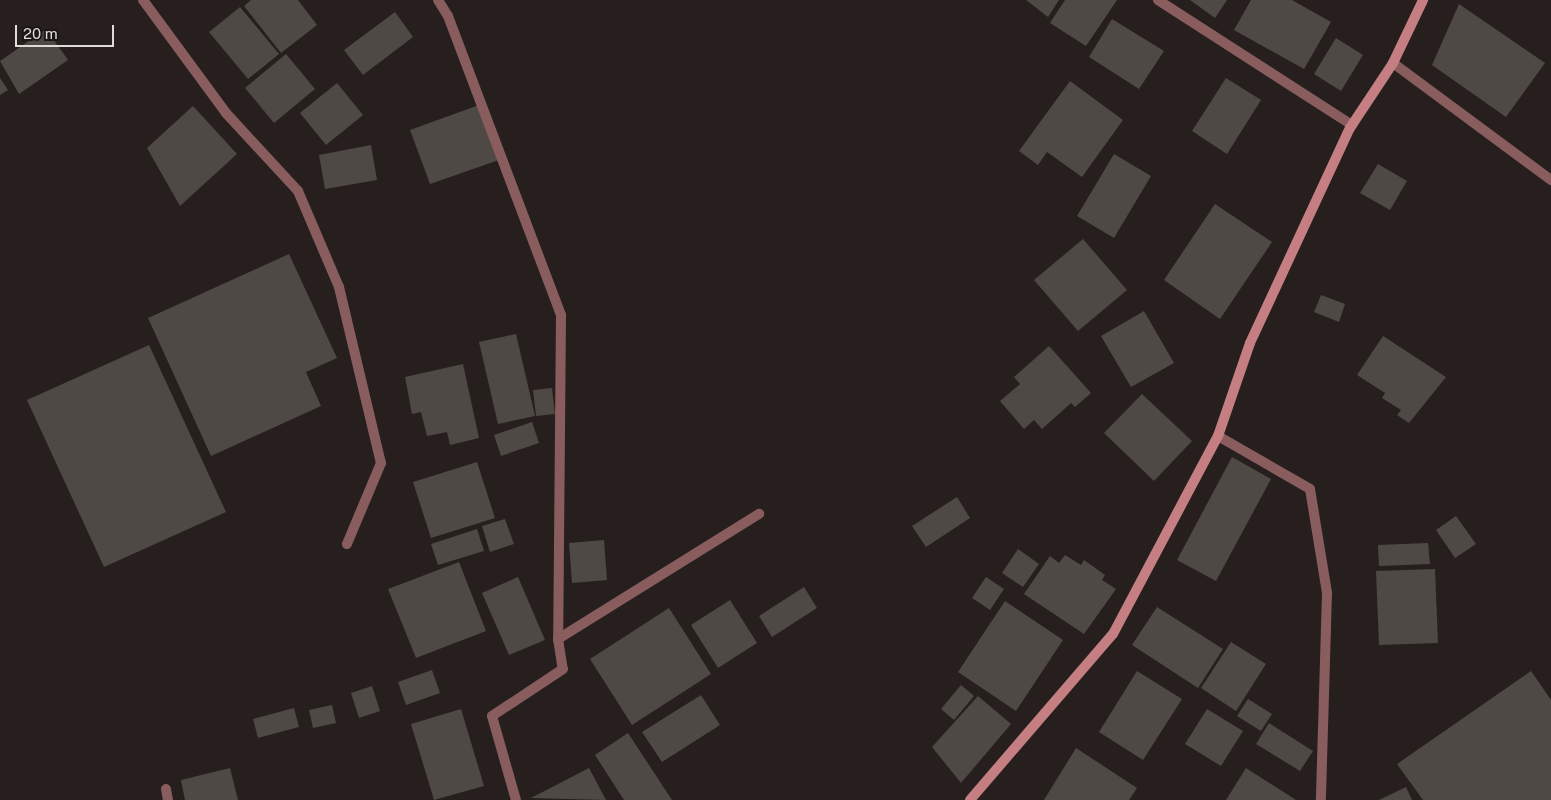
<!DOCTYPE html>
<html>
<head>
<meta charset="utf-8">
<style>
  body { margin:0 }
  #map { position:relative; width:1551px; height:800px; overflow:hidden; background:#261f1e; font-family:"Public Sans",sans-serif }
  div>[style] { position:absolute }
  .building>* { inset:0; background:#4f4945 }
  .lane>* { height:10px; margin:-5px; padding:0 5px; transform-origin:5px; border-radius:5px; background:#895d5e }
  .street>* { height:10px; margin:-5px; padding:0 5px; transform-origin:5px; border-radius:5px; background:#895d5e }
  .secondary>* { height:10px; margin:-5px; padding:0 5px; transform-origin:5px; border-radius:5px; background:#c57e81 }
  span { translate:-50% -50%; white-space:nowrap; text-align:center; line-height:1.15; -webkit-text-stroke:5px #1c1614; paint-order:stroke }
  .scale { position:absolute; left:15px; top:25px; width:99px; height:22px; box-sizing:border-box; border:2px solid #dfdbd9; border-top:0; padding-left:6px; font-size:15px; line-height:18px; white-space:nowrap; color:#dfdbd9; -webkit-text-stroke:4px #1c1614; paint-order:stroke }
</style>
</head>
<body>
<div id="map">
  <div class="building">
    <div style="clip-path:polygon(251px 0,298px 0,317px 25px,281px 53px,244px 6px)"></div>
    <div style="clip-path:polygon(1026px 0,1059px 0,1048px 17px)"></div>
    <div style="clip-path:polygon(1065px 0,1117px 0,1086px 46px,1050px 23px)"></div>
    <div style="clip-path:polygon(1190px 0,1227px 0,1215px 18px)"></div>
    <div style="clip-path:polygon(1251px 0,1292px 0,1331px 22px,1304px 69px,1234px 30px)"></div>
    <div style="clip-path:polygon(1459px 4px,1545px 63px,1506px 117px,1432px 65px)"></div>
    <div style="clip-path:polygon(240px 7px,279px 54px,248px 79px,209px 32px)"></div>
    <div style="clip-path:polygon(395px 12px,413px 37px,363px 75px,344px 50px)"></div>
    <div style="clip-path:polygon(1112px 19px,1164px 51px,1139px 89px,1089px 57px)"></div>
    <div style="clip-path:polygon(46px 29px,68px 60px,19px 94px,0 61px)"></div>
    <div style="clip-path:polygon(1336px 38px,1363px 55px,1341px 91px,1314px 74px)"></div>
    <div style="clip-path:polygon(286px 54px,315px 89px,274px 123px,245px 88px)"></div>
    <div style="clip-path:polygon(0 78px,8px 90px,0 95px)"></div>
    <div style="clip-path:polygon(1226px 78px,1261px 100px,1227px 154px,1192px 131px)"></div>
    <div style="clip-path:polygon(1070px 81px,1123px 120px,1082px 177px,1047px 152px,1038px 165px,1019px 151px)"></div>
    <div style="clip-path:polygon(337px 83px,363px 115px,326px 145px,300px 113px)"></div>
    <div style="clip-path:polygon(479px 105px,499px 160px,430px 184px,410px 130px)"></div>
    <div style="clip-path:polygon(193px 106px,237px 154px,180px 206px,147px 148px)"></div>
    <div style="clip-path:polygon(371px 145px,377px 180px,325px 189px,319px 155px)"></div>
    <div style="clip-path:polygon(1114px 154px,1151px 176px,1114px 238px,1077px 216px)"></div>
    <div style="clip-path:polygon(1378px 164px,1407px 181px,1390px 210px,1360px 193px)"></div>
    <div style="clip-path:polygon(1215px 204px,1272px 242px,1220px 319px,1164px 280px)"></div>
    <div style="clip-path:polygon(1083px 239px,1127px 290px,1078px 331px,1034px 280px)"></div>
    <div style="clip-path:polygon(289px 254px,337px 358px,306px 372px,321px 406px,211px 456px,148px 318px)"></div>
    <div style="clip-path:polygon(1321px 295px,1345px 304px,1339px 322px,1314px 312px)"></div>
    <div style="clip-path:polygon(1144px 311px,1174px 363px,1131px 387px,1101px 336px)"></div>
    <div style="clip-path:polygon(516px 334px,535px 416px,498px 424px,479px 342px)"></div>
    <div style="clip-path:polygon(1383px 336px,1446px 377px,1409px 423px,1397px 415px,1401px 410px,1382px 398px,1385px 393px,1357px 375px)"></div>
    <div style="clip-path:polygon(149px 345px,226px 512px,104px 567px,27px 400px)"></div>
    <div style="clip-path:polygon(1049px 346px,1091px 393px,1075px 407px,1071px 403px,1042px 429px,1034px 420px,1024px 429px,1000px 401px,1020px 384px,1014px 377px)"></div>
    <div style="clip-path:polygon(463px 364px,479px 438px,450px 445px,447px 432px,427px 436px,421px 412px,412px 414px,405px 377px)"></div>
    <div style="clip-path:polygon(552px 388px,555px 414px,536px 416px,533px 390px)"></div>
    <div style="clip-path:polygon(1142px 394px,1192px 441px,1154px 481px,1104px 433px)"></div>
    <div style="clip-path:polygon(532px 422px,539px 443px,501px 456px,494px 435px)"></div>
    <div style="clip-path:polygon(1232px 457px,1271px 479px,1216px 581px,1177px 560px)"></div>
    <div style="clip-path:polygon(477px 462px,495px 518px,431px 538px,413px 482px)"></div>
    <div style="clip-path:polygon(957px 497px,970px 518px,926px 547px,912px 526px)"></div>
    <div style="clip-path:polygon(1456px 516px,1476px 544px,1455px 558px,1436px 530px)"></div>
    <div style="clip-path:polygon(505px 519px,514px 544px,490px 552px,482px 526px)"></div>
    <div style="clip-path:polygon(477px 529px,484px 551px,438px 565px,431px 544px)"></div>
    <div style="clip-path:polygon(604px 540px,607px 580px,572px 583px,569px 543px)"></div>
    <div style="clip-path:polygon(1428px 543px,1430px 564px,1379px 566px,1378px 545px)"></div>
    <div style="clip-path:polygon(1018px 549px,1039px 564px,1023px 587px,1002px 573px)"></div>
    <div style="clip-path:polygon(1065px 555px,1081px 565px,1084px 560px,1105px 575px,1102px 580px,1116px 589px,1084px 634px,1024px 594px,1050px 556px,1059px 563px)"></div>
    <div style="clip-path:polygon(459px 562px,486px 631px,416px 658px,388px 589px)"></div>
    <div style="clip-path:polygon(1435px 569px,1438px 643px,1379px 645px,1376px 571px)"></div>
    <div style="clip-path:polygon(518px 577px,545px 640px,509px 655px,482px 593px)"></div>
    <div style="clip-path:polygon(986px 577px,1004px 589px,990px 610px,972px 598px)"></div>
    <div style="clip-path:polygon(804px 587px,817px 608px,772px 637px,759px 616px)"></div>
    <div style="clip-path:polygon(730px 600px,757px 643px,718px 668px,691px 625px)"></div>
    <div style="clip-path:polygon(1005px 601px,1063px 640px,1016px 711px,958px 672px)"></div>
    <div style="clip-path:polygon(1157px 607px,1223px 649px,1198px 688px,1132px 645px)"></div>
    <div style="clip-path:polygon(669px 608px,711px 674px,632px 725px,590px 659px)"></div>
    <div style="clip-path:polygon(1231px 642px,1266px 664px,1236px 711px,1201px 688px)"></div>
    <div style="clip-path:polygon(432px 670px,440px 693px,406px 705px,398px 682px)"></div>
    <div style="clip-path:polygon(1137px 671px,1182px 699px,1143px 760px,1099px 732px)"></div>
    <div style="clip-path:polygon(1531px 671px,1551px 700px,1551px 800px,1423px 800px,1397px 764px)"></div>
    <div style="clip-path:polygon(961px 685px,974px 696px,954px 720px,941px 709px)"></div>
    <div style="clip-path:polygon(372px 686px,380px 711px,359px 718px,351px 693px)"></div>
    <div style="clip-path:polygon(701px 695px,720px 725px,662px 762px,642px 732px)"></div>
    <div style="clip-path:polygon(978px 696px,1011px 724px,961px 783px,932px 747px)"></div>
    <div style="clip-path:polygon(1248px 699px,1272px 714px,1261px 731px,1237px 716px)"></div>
    <div style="clip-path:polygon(332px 705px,336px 723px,313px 728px,309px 710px)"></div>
    <div style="clip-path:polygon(294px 708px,299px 727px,258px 738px,253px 719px)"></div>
    <div style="clip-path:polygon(461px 709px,484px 786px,434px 800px,411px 724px)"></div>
    <div style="clip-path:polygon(1207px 709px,1243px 731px,1221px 766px,1185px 744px)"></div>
    <div style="clip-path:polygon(1269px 723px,1313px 751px,1300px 771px,1256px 744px)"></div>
    <div style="clip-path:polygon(628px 733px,672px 800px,624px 800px,595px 755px)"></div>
    <div style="clip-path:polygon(1076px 748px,1137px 788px,1129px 800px,1044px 800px)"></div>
    <div style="clip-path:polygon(230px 768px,238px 800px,185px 800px,181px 780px)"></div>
    <div style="clip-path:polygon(589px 768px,606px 800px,531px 798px)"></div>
    <div style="clip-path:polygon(1246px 768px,1296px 800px,1226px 800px)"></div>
    <div style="clip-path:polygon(1406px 787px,1412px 800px,1379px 800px)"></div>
  </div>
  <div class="lane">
    <div style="left:143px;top:0;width:140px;rotate:53.7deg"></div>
    <div style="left:226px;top:113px;width:106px;rotate:47.3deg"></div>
    <div style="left:298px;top:191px;width:104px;rotate:66.9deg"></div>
    <div style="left:339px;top:287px;width:181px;rotate:76.6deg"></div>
    <div style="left:381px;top:463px;width:88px;rotate:112.8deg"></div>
    <div style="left:438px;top:0;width:19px;rotate:58deg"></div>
    <div style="left:1393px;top:63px;width:197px;rotate:36.5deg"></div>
    <div style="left:558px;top:639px;width:237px;rotate:-31.9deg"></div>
    <div style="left:166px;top:789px;width:11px;rotate:80deg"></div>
  </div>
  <div class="street">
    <div style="left:1158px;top:0;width:231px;rotate:32.8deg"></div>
    <div style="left:448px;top:16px;width:320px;rotate:69.3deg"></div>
    <div style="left:561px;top:315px;width:324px;rotate:90.5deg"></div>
    <div style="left:558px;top:639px;width:30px;rotate:81deg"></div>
    <div style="left:563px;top:669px;width:85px;rotate:146.5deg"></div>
    <div style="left:492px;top:716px;width:87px;rotate:74.1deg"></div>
    <div style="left:1218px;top:436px;width:106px;rotate:29.9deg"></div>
    <div style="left:1310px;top:489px;width:105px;rotate:80.7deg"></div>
    <div style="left:1327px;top:593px;width:207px;rotate:91.7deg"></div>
  </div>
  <div class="secondary">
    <div style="left:970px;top:800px;width:219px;rotate:-49.3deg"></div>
    <div style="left:1113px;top:634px;width:224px;rotate:-62.1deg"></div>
    <div style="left:1218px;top:436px;width:98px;rotate:-71deg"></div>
    <div style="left:1250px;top:343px;width:237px;rotate:-65.1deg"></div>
    <div style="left:1350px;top:128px;width:78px;rotate:-56.5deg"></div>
    <div style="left:1393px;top:63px;width:70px;rotate:-64.5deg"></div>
  </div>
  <div class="scale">20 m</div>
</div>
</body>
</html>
